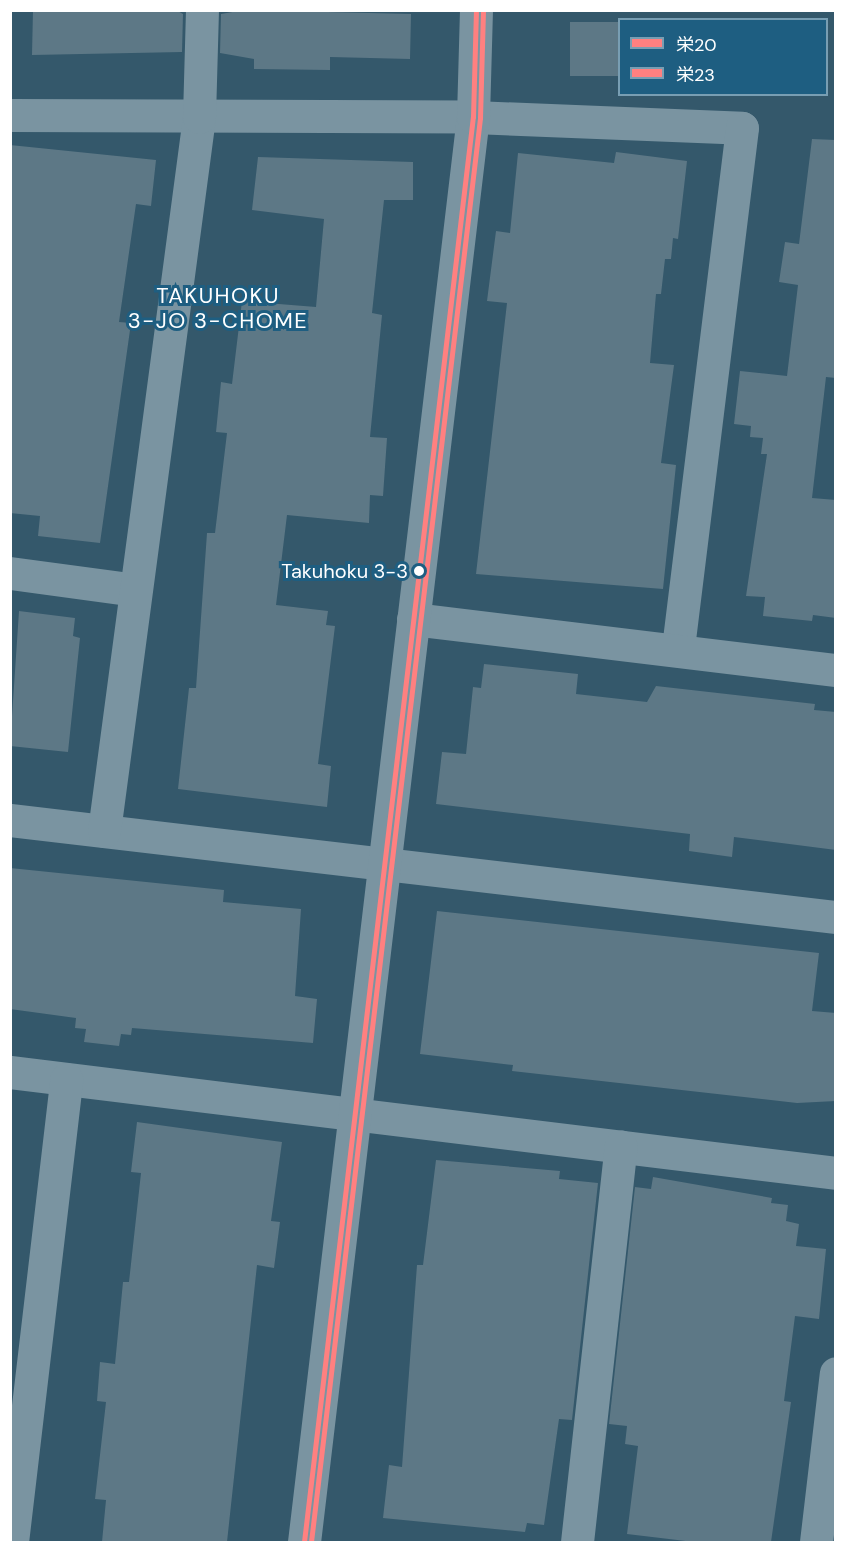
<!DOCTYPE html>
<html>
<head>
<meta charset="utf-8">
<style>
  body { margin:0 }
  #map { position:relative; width:846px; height:1553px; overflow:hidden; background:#34586b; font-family:"DM Sans","Noto Sans JP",sans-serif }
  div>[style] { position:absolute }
  .building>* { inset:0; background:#5d7886 }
  .minor>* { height:33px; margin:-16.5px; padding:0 16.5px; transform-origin:16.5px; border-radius:16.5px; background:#7a94a1 }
  .tertiary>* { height:33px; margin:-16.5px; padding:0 16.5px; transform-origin:16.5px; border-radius:16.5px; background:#7a94a1 }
  .bus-1>* { height:4.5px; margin:-2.25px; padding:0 2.25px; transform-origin:2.25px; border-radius:2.25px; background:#ff8080 }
  .bus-2>* { height:4.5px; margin:-2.25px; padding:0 2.25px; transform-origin:2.25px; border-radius:2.25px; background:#ff8080 }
  .dots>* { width:16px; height:16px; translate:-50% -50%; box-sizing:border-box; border:3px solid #1e5e81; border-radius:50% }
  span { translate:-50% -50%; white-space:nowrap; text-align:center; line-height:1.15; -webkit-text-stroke:6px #1e5e81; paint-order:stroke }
  .bus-label { font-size:20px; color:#fff }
  .right { translate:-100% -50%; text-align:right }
  .neighbourhood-label { font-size:22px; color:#fff; letter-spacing:1.5px }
  .frame { position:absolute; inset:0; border:12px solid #fff; pointer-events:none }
  .legend { position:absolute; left:618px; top:18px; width:210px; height:78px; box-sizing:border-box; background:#1e5e81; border:2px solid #789eb3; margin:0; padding:8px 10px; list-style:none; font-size:18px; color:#fff }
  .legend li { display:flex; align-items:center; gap:12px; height:30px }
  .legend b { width:30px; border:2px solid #789eb3 }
</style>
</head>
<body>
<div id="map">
  <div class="building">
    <div style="clip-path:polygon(33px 10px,176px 10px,183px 14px,182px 52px,32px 55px)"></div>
    <div style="clip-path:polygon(244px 10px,411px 14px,410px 59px,330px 57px,330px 70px,254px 69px,254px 59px,220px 53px,221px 14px)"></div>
    <div style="clip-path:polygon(570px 22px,620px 22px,620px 76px,570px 76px)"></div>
    <div style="clip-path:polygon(812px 139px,836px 140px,836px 378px,826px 377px,812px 498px,836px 500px,836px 618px,813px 615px,812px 621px,763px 616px,765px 597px,746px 596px,767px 454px,761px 454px,763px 438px,750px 437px,751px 426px,734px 424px,740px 371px,787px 376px,798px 285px,779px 282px,785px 242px,799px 244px)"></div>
    <div style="clip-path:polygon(10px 145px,156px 160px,151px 206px,136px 204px,119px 322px,131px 323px,100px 543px,38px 536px,40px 516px,10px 513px)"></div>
    <div style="clip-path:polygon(616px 152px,687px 161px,678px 239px,673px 238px,671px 259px,665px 259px,661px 294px,656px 294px,650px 363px,674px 365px,661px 463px,676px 465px,663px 589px,476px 574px,507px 303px,487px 301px,496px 231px,510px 233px,518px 153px,614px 163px)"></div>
    <div style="clip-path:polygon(258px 157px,413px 162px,413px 200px,384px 200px,372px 313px,382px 315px,370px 437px,387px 438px,383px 496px,370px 495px,369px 523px,287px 515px,276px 605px,328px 611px,326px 625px,335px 626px,318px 764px,331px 766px,327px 807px,178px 789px,189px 688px,196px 688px,207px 533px,215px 533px,227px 433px,216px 432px,221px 382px,232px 384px,242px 301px,316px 307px,324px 219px,252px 210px)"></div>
    <div style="clip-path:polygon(19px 611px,75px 618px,73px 636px,80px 638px,68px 752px,10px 746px)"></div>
    <div style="clip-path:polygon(484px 664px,578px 674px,576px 694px,647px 702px,656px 686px,815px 704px,814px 710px,836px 712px,836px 850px,734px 837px,732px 857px,689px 851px,690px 834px,436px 804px,442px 752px,466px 754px,473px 687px,481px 688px)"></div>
    <div style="clip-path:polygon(10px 868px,224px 890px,223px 902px,301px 909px,295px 996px,317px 999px,313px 1043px,132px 1028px,131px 1035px,121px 1034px,119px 1046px,84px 1042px,86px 1029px,75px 1028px,76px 1018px,10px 1009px)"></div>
    <div style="clip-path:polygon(437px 911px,819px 953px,812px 1011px,836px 1013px,836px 1101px,797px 1103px,512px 1071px,513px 1065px,420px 1054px)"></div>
    <div style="clip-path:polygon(137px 1122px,282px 1142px,271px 1221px,280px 1222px,274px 1268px,257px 1265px,227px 1542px,102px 1542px,106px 1500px,95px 1499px,106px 1402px,97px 1401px,100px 1362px,115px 1364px,123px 1282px,129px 1282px,141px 1173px,131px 1172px)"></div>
    <div style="clip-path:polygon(436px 1160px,560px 1171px,559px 1179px,598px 1183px,572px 1420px,559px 1419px,544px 1525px,527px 1523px,525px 1532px,383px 1518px,389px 1465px,402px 1467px,417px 1265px,423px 1265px)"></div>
    <div style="clip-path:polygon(653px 1177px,772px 1198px,771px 1203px,788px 1205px,786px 1221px,799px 1224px,796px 1246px,826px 1249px,819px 1319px,795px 1316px,784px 1401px,791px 1402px,771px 1542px,694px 1542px,627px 1534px,638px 1446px,625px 1444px,627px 1426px,609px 1424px,635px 1187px,651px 1189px)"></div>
  </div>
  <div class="minor">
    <div style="left:10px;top:115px;width:463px;rotate:0.2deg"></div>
    <div style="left:473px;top:117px;width:269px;rotate:2.3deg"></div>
    <div style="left:742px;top:128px;width:524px;rotate:97.02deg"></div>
    <div style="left:10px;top:573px;width:126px;rotate:7.7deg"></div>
    <div style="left:413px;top:619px;width:426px;rotate:6.9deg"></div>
    <div style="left:10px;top:820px;width:832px;rotate:6.7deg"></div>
    <div style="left:104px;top:831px;width:720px;rotate:-82.42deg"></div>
    <div style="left:199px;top:117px;width:107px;rotate:-88.4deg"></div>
    <div style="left:10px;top:1072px;width:832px;rotate:6.97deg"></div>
    <div style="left:12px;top:1542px;width:466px;rotate:-83.3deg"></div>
    <div style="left:577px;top:1542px;width:398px;rotate:-83.7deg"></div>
    <div style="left:816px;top:1542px;width:170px;rotate:-83.3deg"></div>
  </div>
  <div class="tertiary">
    <div style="left:304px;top:1542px;width:1435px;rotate:-83.24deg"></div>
    <div style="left:473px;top:117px;width:107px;rotate:-88.4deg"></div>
  </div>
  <div class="bus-1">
    <div style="left:304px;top:1542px;width:1435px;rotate:-83.24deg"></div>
    <div style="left:473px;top:117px;width:107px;rotate:-88.4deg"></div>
  </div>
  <div class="bus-2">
    <div style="left:311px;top:1542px;width:1434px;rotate:-83.23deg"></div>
    <div style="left:480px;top:118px;width:108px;rotate:-88.4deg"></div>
  </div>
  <div class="dots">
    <div style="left:419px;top:571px;background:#fff"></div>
  </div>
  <div class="bus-label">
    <span class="right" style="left:408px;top:571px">Takuhoku 3-3</span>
  </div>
  <div class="neighbourhood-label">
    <span style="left:218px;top:308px">TAKUHOKU<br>3-JO 3-CHOME</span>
  </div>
  <div class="frame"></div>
  <ul class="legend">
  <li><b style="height:8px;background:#ff8080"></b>栄20</li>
  <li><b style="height:8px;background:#ff8080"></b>栄23</li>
  </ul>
</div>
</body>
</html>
